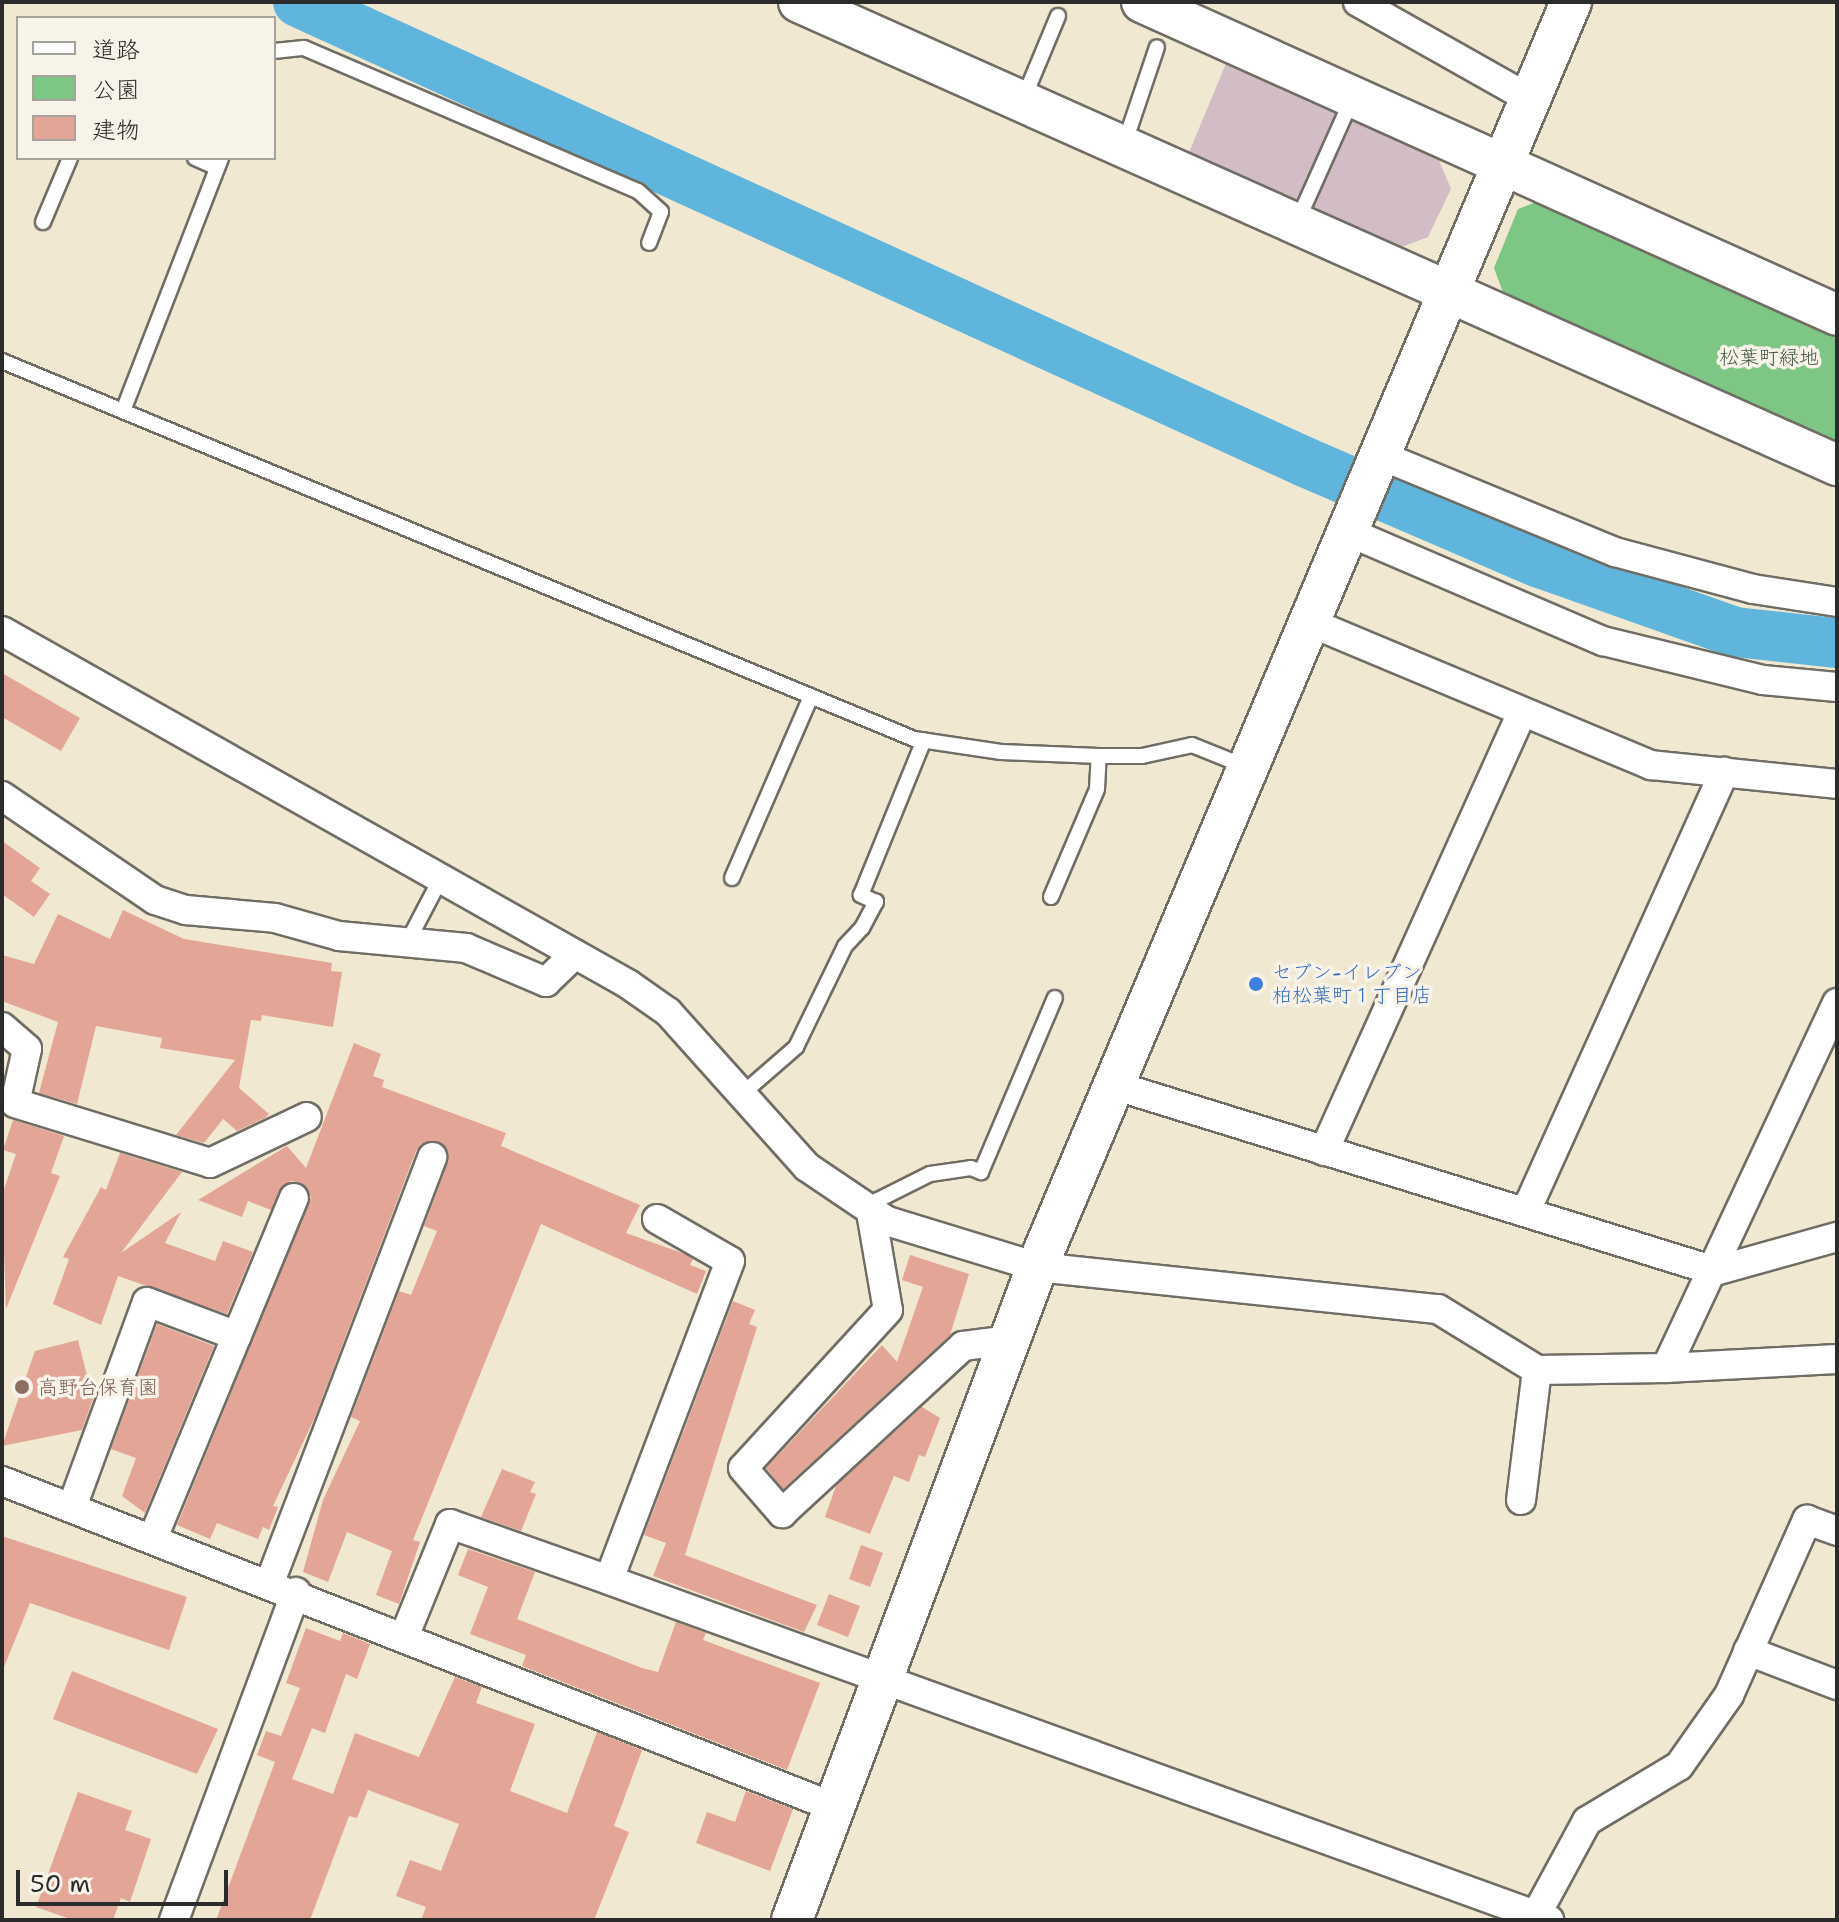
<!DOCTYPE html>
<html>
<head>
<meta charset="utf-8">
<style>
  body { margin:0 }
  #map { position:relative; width:1839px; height:1922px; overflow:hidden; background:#f1e8d1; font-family:"Shantell Sans","Klee One",sans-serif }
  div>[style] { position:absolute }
  .industrial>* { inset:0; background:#d2bdc6 }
  .green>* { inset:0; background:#7dc684 }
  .river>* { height:50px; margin:-25px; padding:0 25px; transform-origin:25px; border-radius:25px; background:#5fb5dc }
  .building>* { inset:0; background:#e3a595 }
  .roads { filter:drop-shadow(2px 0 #706d65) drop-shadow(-2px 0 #706d65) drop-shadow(0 2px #706d65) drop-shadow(0 -2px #706d65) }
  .lane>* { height:14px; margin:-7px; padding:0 7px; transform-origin:7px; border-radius:7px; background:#fff }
  .street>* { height:28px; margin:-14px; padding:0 14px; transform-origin:14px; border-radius:14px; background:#fff }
  .secondary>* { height:40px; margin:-20px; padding:0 20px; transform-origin:20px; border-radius:20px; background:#fff }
  .dots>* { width:22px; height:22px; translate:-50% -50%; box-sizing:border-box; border:4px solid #f7f3e8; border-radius:50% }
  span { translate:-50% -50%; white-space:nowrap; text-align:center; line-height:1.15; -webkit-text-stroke:7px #f7f3e8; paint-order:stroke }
  .park-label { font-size:20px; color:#445a46 }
  .shop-label { font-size:20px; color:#366cbe }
  .left { translate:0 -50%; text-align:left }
  .education-label { font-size:20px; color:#785e54 }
  .frame { position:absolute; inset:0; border:4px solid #2b2b2b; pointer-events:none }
  .legend { position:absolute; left:16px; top:16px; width:260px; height:144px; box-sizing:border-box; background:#f7f3e8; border:2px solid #a5a39c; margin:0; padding:10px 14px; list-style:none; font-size:24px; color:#2b2b2b }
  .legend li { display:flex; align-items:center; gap:16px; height:40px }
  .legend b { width:40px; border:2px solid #a5a39c }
  .scale { position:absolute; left:16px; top:1870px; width:212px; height:36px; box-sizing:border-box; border:4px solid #2b2b2b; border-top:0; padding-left:10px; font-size:24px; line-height:28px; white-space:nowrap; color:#2b2b2b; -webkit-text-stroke:6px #f7f3e8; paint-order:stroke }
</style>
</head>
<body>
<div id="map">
  <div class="industrial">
    <div style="clip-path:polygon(1229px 56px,1435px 151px,1451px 189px,1428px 237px,1391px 251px,1186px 160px)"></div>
  </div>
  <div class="green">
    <div style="clip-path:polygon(1549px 197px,1837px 326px,1837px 450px,1505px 298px,1494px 268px,1518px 209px)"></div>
  </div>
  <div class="river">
    <div style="left:298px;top:2px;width:1107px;rotate:24.55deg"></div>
    <div style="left:1305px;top:462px;width:256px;rotate:23.3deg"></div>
    <div style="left:1540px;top:563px;width:207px;rotate:19.5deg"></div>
    <div style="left:1735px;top:632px;width:103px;rotate:6.2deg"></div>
  </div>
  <div class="building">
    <div style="clip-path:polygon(2px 673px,80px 718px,61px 751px,2px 717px)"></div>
    <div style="clip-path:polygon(2px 841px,40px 868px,31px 881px,50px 894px,34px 917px,2px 894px)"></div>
    <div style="clip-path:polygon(123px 910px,184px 939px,332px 963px,331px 971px,342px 972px,333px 1027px,262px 1015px,261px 1021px,251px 1020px,239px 1088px,269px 1114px,265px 1118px,237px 1131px,223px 1119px,204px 1143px,176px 1135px,235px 1060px,160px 1048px,162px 1038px,96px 1026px,77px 1104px,39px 1093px,58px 1022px,2px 1001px,2px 955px,34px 964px,58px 914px,110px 939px)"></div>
    <div style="clip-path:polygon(354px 1043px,381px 1054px,373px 1076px,384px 1080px,382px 1087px,506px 1133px,501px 1146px,640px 1205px,626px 1233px,685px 1254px,693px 1259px,690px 1265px,706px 1271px,697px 1294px,541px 1224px,413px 1540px,420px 1542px,399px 1604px,376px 1595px,392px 1551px,347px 1532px,328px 1582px,303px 1572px,323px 1500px,360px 1421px,351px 1417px,399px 1291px,411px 1295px,437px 1231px,424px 1226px,448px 1162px,446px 1147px,437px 1141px,422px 1143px,416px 1151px,315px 1417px,273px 1506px,278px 1507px,269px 1530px,263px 1527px,258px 1539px,217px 1523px,210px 1539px,177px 1525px,311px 1197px,301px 1183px,291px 1181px,279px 1191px,271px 1210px,248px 1201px,242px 1217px,198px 1200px,287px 1146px,306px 1168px)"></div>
    <div style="clip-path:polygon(13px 1120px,64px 1136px,51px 1173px,60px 1176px,6px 1309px,2px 1195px,16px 1154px,3px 1150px)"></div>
    <div style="clip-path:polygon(120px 1153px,182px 1172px,121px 1253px,181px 1212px,165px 1243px,215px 1261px,223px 1241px,253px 1252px,227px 1314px,118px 1276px,101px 1325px,53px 1304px,69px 1259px,63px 1257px,101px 1187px,106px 1190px)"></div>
    <div style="clip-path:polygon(910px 1255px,969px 1274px,950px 1335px,783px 1489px,766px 1468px,882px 1345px,897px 1362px,923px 1287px,902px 1280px)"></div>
    <div style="clip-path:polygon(733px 1301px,755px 1310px,749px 1324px,757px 1327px,685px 1555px,817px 1605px,804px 1632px,653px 1576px,666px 1543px,644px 1535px)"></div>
    <div style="clip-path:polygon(157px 1324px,214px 1346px,145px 1513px,122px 1496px,136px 1458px,111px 1449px)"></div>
    <div style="clip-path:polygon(78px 1340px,93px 1399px,82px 1430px,2px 1446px,35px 1351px)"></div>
    <div style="clip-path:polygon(922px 1407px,940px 1418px,925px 1457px,919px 1455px,909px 1482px,894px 1476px,870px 1534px,825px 1517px,836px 1486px)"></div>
    <div style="clip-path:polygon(502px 1469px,535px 1482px,530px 1492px,536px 1494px,521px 1531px,481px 1517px)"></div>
    <div style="clip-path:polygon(2px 1536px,187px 1597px,169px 1650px,30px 1603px,2px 1672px)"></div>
    <div style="clip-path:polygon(861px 1545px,883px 1553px,870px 1587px,849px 1579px)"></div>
    <div style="clip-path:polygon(468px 1549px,535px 1572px,517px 1619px,642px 1668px,658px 1672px,676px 1622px,706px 1633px,703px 1640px,820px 1683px,787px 1770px,522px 1666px,526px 1655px,470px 1634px,488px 1587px,458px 1575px)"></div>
    <div style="clip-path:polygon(829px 1594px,860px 1606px,848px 1637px,817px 1625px)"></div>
    <div style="clip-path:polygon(306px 1628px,340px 1641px,343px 1633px,370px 1644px,357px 1679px,346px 1674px,325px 1733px,312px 1728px,292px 1779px,333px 1794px,355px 1733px,419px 1757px,455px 1677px,482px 1687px,476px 1703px,535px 1724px,510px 1791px,567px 1813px,597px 1732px,642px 1750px,614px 1826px,629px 1832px,594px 1920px,421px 1920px,426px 1907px,396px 1896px,410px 1860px,441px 1871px,459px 1824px,368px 1790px,357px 1818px,349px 1816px,310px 1920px,216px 1920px,275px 1762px,257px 1755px,266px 1731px,281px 1736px,300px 1688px,286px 1683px)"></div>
    <div style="clip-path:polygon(72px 1671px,218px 1729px,197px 1774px,53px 1719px)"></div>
    <div style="clip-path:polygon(746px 1791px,793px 1809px,770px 1871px,696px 1843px,707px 1812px,735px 1822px)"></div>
    <div style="clip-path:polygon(78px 1792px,132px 1811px,125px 1830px,151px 1839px,130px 1902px,121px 1898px,113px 1920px,73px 1920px,36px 1907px)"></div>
  </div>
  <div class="roads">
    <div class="lane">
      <div style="left:274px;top:51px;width:30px;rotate:-6deg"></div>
      <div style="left:304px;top:48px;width:363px;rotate:23.2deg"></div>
      <div style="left:638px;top:191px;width:31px;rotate:42deg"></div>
      <div style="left:661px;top:212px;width:33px;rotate:111deg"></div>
      <div style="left:1023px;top:100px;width:91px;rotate:-67.4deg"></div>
      <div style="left:1124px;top:145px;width:103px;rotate:-71.4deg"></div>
      <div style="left:195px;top:158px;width:24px;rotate:24deg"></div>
      <div style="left:43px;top:222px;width:69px;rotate:-67.1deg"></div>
      <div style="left:1297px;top:222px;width:135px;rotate:-65.9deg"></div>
      <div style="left:2px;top:361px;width:987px;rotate:22.51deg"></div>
      <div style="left:914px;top:739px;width:88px;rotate:8.5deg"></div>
      <div style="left:1001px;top:752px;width:98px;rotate:2.3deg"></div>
      <div style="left:1099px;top:756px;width:43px"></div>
      <div style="left:1142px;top:756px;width:51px;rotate:-12.4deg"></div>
      <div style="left:1192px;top:745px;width:59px;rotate:21.8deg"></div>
      <div style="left:123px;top:411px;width:271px;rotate:-68.8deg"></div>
      <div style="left:732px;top:878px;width:198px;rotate:-66.5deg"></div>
      <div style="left:1051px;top:897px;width:117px;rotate:-66.9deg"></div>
      <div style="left:1097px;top:789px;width:33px;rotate:-87deg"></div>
      <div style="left:407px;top:943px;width:73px;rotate:-62.4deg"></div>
      <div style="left:742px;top:1094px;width:72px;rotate:-41deg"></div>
      <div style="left:796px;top:1047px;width:112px;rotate:-64.1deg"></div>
      <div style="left:845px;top:946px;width:25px;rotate:-47deg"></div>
      <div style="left:862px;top:928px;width:30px;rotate:-62deg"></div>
      <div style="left:876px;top:902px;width:17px;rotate:-155deg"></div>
      <div style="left:861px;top:895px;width:167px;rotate:-67.9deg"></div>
      <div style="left:871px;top:1212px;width:14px;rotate:-60deg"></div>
      <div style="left:878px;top:1200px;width:58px;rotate:-26.6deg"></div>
      <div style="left:930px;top:1174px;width:41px;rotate:-8.3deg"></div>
      <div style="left:971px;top:1168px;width:11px;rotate:22deg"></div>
      <div style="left:981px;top:1172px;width:189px;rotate:-67deg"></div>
    </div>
    <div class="street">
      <div style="left:1358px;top:2px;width:197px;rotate:29.4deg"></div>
      <div style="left:1377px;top:454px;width:257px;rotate:22.4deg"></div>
      <div style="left:1615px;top:552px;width:143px;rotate:15deg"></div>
      <div style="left:1753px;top:589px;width:85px;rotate:8.8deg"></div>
      <div style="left:1346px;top:531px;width:280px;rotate:23.2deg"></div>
      <div style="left:1603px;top:641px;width:165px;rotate:13.7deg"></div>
      <div style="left:1763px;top:680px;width:74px;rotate:5.4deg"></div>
      <div style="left:1309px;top:622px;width:371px;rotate:22.7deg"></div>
      <div style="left:1651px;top:765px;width:187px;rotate:5.8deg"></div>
      <div style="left:2px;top:631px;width:719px;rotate:29.42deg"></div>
      <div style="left:628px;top:984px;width:49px;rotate:35deg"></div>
      <div style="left:668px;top:1012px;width:208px;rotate:48.1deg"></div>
      <div style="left:807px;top:1167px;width:97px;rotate:34deg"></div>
      <div style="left:887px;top:1221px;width:157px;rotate:17deg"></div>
      <div style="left:1037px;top:1267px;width:403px;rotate:6deg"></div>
      <div style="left:1438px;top:1309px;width:116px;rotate:31.6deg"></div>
      <div style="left:1537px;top:1370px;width:131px;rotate:97deg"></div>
      <div style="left:2px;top:796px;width:185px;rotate:34.2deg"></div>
      <div style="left:155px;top:900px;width:33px;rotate:18deg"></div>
      <div style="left:186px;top:910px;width:89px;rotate:5.1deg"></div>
      <div style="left:275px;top:918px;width:66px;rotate:15.7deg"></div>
      <div style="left:339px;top:936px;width:128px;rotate:5.4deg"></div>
      <div style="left:466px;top:948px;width:87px;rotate:23deg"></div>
      <div style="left:546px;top:982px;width:40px;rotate:-44deg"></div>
      <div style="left:2px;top:1027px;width:33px;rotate:41deg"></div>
      <div style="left:27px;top:1049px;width:55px;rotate:102.5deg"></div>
      <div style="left:15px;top:1103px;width:204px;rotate:17.1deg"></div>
      <div style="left:210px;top:1163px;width:107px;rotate:-25.4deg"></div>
      <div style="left:1113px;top:1085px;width:630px;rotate:17.17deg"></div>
      <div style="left:1715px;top:1271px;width:127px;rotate:-15.6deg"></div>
      <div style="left:1324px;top:1151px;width:481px;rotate:-65.7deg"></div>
      <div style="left:1526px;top:1211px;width:482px;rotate:-65.7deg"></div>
      <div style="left:871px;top:1212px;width:99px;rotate:80.2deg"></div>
      <div style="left:888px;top:1310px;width:214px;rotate:132.5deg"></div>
      <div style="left:743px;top:1468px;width:60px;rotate:49.1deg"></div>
      <div style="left:782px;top:1513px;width:246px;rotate:-42.7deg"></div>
      <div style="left:963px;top:1346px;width:46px;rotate:-7.4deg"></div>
      <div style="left:657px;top:1219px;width:84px;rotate:29.9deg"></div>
      <div style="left:730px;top:1261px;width:341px;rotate:110.8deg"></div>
      <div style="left:609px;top:1580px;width:1000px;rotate:19.89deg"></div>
      <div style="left:1666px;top:1368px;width:171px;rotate:-3deg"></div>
      <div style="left:1537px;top:1370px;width:129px;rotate:-0.9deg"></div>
      <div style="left:1666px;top:1368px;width:403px;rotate:-64.9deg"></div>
      <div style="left:2px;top:1481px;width:894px;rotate:21.4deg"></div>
      <div style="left:72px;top:1507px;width:218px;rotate:-69.9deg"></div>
      <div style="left:147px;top:1302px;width:96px;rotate:20.7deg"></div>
      <div style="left:153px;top:1538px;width:368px;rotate:-67.5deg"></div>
      <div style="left:270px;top:1582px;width:455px;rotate:-69.1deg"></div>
      <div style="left:404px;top:1637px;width:122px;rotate:-67.8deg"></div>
      <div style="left:450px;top:1524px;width:169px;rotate:19.4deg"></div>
      <div style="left:1748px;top:1651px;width:95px;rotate:20.9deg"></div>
      <div style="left:1536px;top:1915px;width:107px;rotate:-61.5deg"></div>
      <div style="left:1587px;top:1821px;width:107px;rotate:-30.9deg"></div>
      <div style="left:1679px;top:1766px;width:87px;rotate:-54.8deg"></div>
      <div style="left:1729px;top:1695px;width:192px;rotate:-66deg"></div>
      <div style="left:1807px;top:1520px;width:32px;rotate:20deg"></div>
      <div style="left:174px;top:1920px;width:350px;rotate:-69.6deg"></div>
    </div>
    <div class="secondary">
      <div style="left:799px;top:2px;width:1137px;rotate:24.04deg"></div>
      <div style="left:1142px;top:2px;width:762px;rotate:24.24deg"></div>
      <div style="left:792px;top:1920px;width:697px;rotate:-69.43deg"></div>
      <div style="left:1037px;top:1267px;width:1373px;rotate:-67.11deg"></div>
    </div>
  </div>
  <div class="dots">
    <div style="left:1256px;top:984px;background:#3f7fe0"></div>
    <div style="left:22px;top:1387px;background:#8d6e63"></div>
  </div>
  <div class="park-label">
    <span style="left:1769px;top:357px">松葉町緑地</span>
  </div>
  <div class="shop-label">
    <span class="left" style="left:1272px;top:984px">セブン-イレブン<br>柏松葉町１丁目店</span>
  </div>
  <div class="education-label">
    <span class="left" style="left:38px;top:1387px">高野台保育園</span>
  </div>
  <div class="frame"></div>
  <ul class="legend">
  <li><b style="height:10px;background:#fff"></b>道路</li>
  <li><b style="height:22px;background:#7dc684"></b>公園</li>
  <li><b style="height:22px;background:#e3a595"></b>建物</li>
  </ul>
  <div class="scale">50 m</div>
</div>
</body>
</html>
